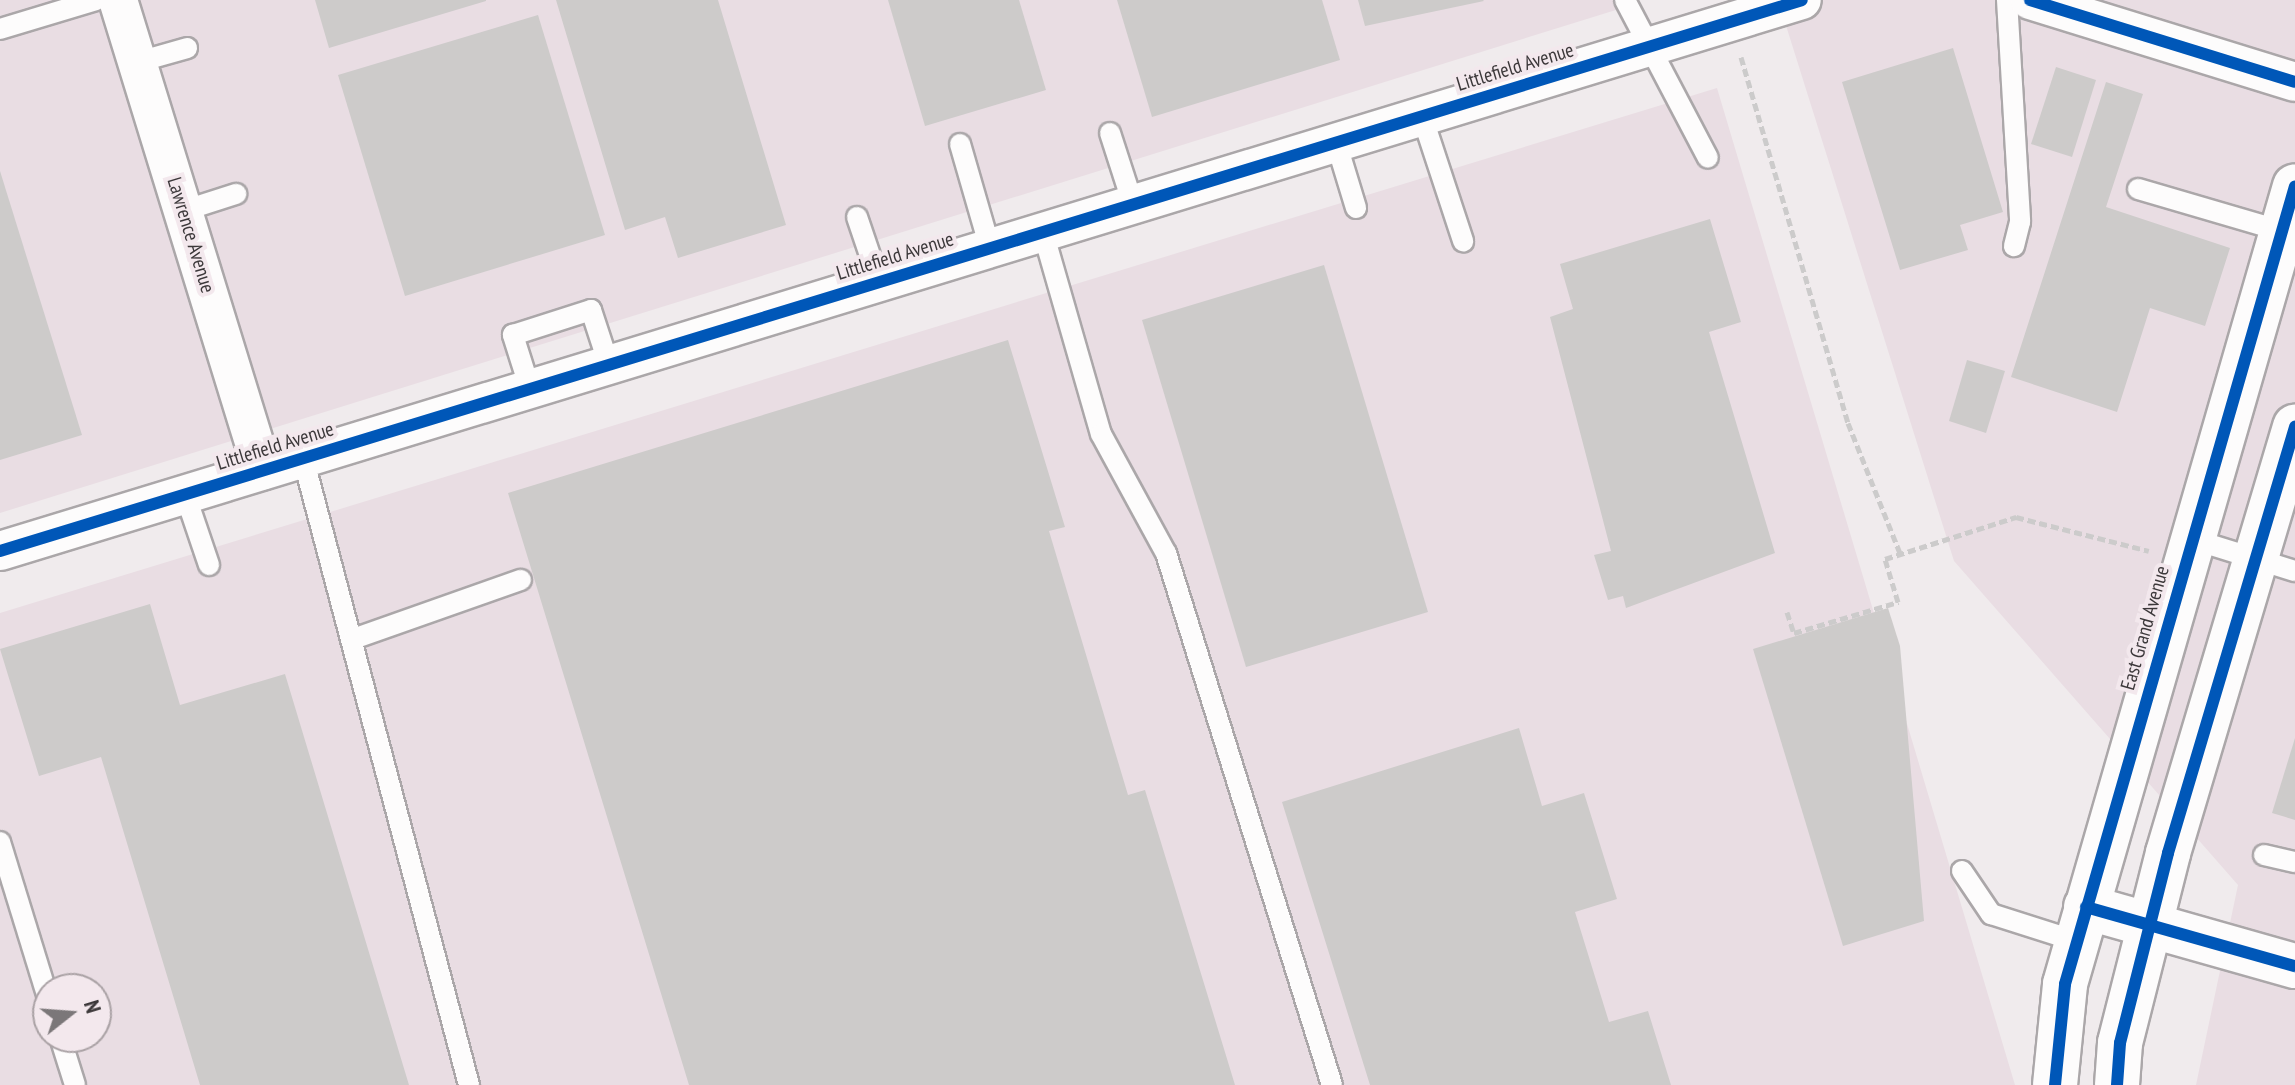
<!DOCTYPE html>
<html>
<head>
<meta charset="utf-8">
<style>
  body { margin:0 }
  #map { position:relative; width:2295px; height:1085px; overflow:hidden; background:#f0ebed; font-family:"PT Sans Narrow",sans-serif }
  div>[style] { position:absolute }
  .built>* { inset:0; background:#e9dde3 }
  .building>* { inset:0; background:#cdcbca }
  .path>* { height:5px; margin-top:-2.5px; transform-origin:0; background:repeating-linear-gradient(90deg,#cccbcb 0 8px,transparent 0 12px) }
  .roads { filter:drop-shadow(2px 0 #aba7a9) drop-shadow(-2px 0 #aba7a9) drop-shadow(0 2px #aba7a9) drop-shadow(0 -2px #aba7a9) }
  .service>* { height:20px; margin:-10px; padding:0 10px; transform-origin:10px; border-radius:10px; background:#fdfcfc }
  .minor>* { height:38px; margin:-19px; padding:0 19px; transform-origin:19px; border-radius:19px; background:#fdfcfc }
  .tertiary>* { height:44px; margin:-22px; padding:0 22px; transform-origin:22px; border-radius:22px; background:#fdfcfc }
  .secondary>* { height:44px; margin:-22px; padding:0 22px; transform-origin:22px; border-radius:22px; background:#fdfcfc }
  .cycleway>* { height:12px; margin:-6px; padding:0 6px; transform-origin:6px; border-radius:6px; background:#0057b8 }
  span { translate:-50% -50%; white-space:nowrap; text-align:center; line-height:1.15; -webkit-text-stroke:8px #f3e8ed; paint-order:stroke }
  .street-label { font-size:20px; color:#3c383a }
  .north { position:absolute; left:32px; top:973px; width:80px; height:80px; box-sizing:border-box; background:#f3e8ed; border:2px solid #aaa2a5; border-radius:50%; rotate:73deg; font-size:22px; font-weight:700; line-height:32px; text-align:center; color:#3c383a }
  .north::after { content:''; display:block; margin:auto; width:28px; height:36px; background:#7b7779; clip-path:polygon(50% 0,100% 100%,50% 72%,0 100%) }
</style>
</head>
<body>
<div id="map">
  <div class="built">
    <div style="clip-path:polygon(0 0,1631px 0,1632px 5px,0 513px)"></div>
    <div style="clip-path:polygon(1778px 0,2295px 0,2295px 1085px,2196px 1085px,2238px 885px,1954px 561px)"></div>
    <div style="clip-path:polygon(evenodd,1717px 88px,2015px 1085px,0 1085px,0 613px,1717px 88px,48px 989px,96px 989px,96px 1037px,48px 1037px,48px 989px)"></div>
  </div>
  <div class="building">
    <div style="clip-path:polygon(315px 0,486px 0,486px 1px,329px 48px)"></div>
    <div style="clip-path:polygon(556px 0,718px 0,786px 225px,678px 258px,665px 217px,625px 230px)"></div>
    <div style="clip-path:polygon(888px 0,1019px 0,1046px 90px,925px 126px)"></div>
    <div style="clip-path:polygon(1117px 0,1322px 0,1340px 60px,1152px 117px)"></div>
    <div style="clip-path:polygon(1358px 0,1483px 0,1484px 1px,1365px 26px)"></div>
    <div style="clip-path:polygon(538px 15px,605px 235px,405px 296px,338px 75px)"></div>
    <div style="clip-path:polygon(1953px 48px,2003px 212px,1960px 225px,1968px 250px,1900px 270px,1842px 82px)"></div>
    <div style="clip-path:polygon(2056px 67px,2096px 80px,2072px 157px,2031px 144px)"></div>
    <div style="clip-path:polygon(2106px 82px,2143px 94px,2106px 207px,2230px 248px,2205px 326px,2150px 308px,2117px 412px,2011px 377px)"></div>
    <div style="clip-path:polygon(0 171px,82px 435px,0 460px)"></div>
    <div style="clip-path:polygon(1710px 219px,1741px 322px,1709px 332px,1775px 553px,1626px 608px,1623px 596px,1608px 600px,1594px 555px,1611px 551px,1550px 317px,1573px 309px,1560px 264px)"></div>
    <div style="clip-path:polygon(1324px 265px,1428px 612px,1246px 667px,1142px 320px)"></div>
    <div style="clip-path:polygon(1008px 340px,1065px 527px,1049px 531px,1128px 795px,1145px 790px,1235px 1085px,689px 1085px,508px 493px)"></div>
    <div style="clip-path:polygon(1967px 360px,2005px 371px,1986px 433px,1949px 421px)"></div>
    <div style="clip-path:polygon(150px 604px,180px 705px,285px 674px,409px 1085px,200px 1085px,101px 757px,39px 776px,0 649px)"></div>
    <div style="clip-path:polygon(1888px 608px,1900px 646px,1924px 921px,1843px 946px,1753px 649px)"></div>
    <div style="clip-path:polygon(1519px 728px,1542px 806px,1584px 793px,1617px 899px,1575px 912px,1609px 1022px,1648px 1011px,1671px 1085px,1370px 1085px,1282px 802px)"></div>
    <div style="clip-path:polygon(2295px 738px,2295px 820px,2272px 813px)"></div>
  </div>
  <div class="path">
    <div style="left:1741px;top:57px;width:381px;rotate:73.7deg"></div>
    <div style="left:1848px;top:423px;width:140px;rotate:68.2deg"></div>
    <div style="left:1787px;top:612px;width:22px;rotate:72deg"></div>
    <div style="left:1794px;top:633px;width:109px;rotate:-16.6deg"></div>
    <div style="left:1898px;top:602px;width:45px;rotate:-106.8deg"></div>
    <div style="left:1885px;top:559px;width:138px;rotate:-17.8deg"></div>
    <div style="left:2016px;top:517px;width:137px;rotate:14.3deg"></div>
  </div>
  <div class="roads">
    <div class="service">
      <div style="left:1625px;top:0;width:178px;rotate:62.3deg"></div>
      <div style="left:2007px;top:0;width:222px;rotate:86.6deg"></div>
      <div style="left:2020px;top:222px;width:25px;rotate:104deg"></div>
      <div style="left:0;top:29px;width:100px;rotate:-16.8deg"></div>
      <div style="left:138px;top:62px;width:51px;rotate:-15.9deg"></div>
      <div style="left:1422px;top:116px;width:132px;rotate:71.8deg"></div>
      <div style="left:1110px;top:133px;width:75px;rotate:72.1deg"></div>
      <div style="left:1336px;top:142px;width:69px;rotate:73.1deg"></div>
      <div style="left:960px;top:144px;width:108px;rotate:73.9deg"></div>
      <div style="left:2138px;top:189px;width:150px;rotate:16.3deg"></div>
      <div style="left:183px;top:211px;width:56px;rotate:-17.8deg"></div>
      <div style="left:857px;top:217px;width:69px;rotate:71.3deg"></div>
      <div style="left:1043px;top:232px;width:210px;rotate:74deg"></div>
      <div style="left:1101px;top:434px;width:136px;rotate:61.4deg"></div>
      <div style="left:1166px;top:553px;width:557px;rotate:72.67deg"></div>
      <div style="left:530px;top:389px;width:57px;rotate:-107.5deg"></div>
      <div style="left:513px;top:335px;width:82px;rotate:-17.8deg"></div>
      <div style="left:591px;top:310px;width:58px;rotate:71.9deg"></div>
      <div style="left:303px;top:458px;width:649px;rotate:75.17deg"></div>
      <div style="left:185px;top:494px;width:75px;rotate:71.3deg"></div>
      <div style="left:2192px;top:539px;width:108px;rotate:17.3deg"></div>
      <div style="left:353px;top:639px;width:178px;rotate:-19.4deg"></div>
      <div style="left:0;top:842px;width:163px;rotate:72.9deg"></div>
      <div style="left:2264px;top:855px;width:32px;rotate:13deg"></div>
      <div style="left:1962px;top:871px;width:52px;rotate:56deg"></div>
      <div style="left:1991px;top:914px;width:89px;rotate:17.6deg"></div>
      <div style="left:60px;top:1037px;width:50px;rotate:72.6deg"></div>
    </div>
    <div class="minor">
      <div style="left:118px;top:0;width:492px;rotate:72.9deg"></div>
      <div style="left:2030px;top:0;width:277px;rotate:17.2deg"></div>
      <div style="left:0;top:551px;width:1884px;rotate:-17deg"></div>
    </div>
    <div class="tertiary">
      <div style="left:2086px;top:907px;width:217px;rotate:15.8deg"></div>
    </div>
    <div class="secondary">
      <div style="left:2055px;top:1085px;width:101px;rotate:-84.3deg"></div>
      <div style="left:2065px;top:984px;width:830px;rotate:-73.92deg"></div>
      <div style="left:2117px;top:1085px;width:42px;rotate:-85.9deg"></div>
      <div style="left:2120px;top:1043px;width:196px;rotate:-75.8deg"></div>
      <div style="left:2168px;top:853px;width:445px;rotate:-73.4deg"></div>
    </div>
  </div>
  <div class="cycleway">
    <div style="left:2030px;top:0;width:277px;rotate:17.2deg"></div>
    <div style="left:0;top:551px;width:1884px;rotate:-17deg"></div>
    <div style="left:2086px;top:907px;width:217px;rotate:15.8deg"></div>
    <div style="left:2055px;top:1085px;width:101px;rotate:-84.3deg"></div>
    <div style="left:2065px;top:984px;width:830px;rotate:-73.92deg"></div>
    <div style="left:2117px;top:1085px;width:42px;rotate:-85.9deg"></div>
    <div style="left:2120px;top:1043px;width:196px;rotate:-75.8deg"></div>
    <div style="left:2168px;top:853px;width:445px;rotate:-73.4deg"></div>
  </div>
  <div class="street-label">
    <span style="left:1515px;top:67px;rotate:-17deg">Littlefield Avenue</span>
    <span style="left:191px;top:235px;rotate:73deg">Lawrence Avenue</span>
    <span style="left:895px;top:256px;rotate:-17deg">Littlefield Avenue</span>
    <span style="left:275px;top:446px;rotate:-17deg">Littlefield Avenue</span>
    <span style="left:2145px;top:628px;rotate:-74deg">East Grand Avenue</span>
  </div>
  <div class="north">N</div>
</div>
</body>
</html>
